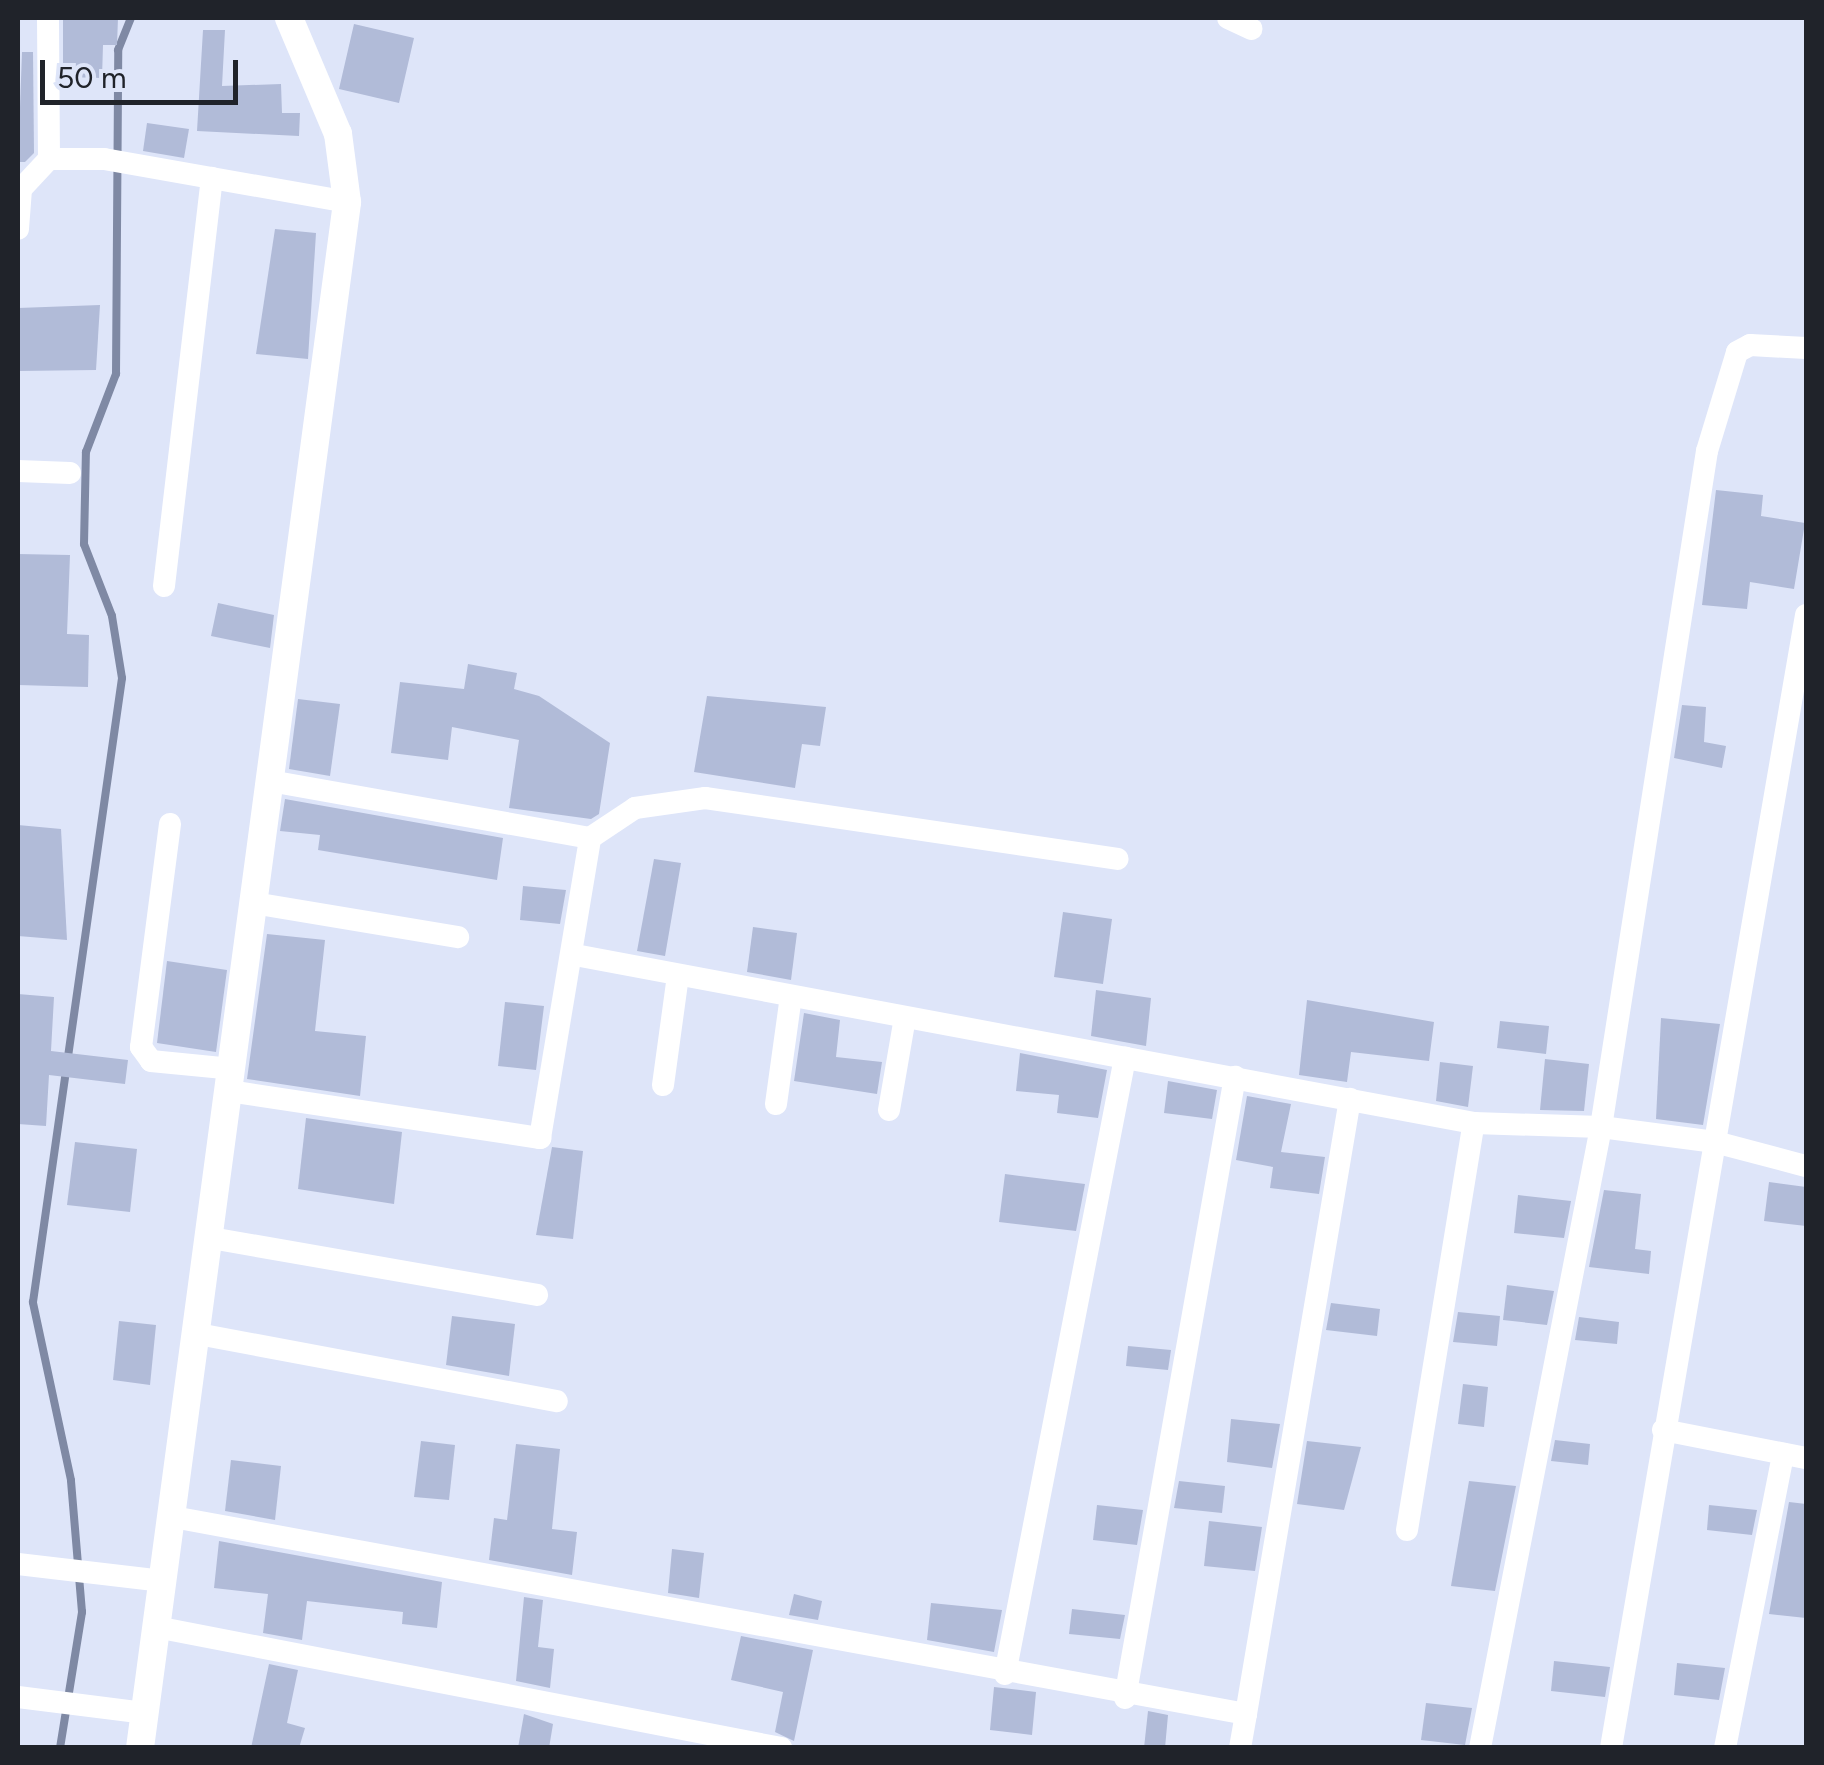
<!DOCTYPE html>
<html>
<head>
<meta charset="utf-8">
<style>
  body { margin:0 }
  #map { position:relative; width:1824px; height:1765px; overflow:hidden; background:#dee5f9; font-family:Figtree,sans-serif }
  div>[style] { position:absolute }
  .stream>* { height:8px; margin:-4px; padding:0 4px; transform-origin:4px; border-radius:4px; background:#7f89a4 }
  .building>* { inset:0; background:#b1bbd8 }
  .minor>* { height:22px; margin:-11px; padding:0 11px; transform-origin:11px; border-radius:11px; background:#fff }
  .tertiary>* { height:28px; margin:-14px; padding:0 14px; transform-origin:14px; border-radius:14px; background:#fff }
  span { translate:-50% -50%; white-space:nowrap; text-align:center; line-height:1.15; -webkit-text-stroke:9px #dee5f9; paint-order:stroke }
  .frame { position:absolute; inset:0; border:20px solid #20232a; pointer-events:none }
  .scale { position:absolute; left:40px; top:60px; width:198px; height:45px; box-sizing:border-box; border:5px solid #20232a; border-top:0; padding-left:12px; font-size:30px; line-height:35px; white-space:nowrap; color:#20232a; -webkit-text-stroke:8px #dee5f9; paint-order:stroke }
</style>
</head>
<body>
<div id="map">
  <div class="stream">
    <div style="left:60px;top:1748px;width:138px;rotate:-80.8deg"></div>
    <div style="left:82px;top:1612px;width:132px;rotate:-94.8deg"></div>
    <div style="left:71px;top:1480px;width:182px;rotate:-102.1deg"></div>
    <div style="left:33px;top:1302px;width:630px;rotate:-81.88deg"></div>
    <div style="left:122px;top:678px;width:63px;rotate:-99.2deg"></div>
    <div style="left:112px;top:616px;width:77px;rotate:-111.3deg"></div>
    <div style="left:84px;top:544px;width:92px;rotate:-88.8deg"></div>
    <div style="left:86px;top:452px;width:84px;rotate:-69deg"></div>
    <div style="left:116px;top:374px;width:324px;rotate:-89.6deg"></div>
    <div style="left:118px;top:50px;width:35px;rotate:-68deg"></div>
  </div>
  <div class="building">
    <div style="clip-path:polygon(63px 18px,118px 18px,117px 45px,103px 45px,102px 78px,63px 77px)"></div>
    <div style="clip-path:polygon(354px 24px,414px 38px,399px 103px,339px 89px)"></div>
    <div style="clip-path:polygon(203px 30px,225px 30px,222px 86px,281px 84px,282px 113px,300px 113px,299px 136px,197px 131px)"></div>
    <div style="clip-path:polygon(22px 52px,33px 52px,34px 153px,25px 162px,18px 162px)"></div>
    <div style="clip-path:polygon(147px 123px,189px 129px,184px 158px,143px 151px)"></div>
    <div style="clip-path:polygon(275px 229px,316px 233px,308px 359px,256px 354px)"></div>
    <div style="clip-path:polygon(100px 305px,96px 370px,18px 371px,18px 308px)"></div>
    <div style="clip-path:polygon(1716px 490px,1763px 495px,1761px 516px,1805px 523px,1794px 589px,1750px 582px,1747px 609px,1702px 605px)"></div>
    <div style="clip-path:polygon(18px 554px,70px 555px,67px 634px,89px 635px,88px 687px,18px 685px)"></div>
    <div style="clip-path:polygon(218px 603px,274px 615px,270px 648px,211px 636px)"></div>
    <div style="clip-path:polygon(468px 664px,517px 673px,514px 689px,539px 696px,610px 743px,599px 814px,591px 819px,509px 808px,519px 740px,452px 727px,448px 760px,391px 753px,400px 682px,464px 689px)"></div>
    <div style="clip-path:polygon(707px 696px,826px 707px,820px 746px,802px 744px,795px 788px,694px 772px)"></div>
    <div style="clip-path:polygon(298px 699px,340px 704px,330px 776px,289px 769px)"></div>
    <div style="clip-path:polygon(1682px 705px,1706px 707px,1704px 742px,1726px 746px,1722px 768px,1674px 758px)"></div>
    <div style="clip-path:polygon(285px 799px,503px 838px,497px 880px,318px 850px,320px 835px,280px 831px)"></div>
    <div style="clip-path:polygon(18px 825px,61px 829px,67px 940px,18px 936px)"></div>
    <div style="clip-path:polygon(654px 859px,681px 863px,665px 956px,637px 951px)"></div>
    <div style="clip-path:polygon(523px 886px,566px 890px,560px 924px,520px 920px)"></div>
    <div style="clip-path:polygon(1063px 912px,1112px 919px,1103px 984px,1054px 977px)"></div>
    <div style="clip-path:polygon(753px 927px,797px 933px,791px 980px,747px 972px)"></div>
    <div style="clip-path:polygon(267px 934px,325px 940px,315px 1031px,366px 1036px,360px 1096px,247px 1079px)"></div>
    <div style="clip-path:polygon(167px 961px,227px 970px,216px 1052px,157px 1043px)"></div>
    <div style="clip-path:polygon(1096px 990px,1151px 998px,1146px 1046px,1091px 1036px)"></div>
    <div style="clip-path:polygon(18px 994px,54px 997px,51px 1051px,128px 1060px,125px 1084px,49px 1075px,46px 1126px,18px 1124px)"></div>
    <div style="clip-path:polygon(1307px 1000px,1434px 1022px,1429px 1061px,1351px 1052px,1347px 1082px,1299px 1075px)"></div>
    <div style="clip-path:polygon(505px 1002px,544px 1006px,536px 1070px,498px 1066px)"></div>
    <div style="clip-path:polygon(804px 1013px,840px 1020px,836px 1057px,882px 1062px,877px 1094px,794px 1081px)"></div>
    <div style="clip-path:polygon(1661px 1018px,1720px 1024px,1703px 1125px,1656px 1119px)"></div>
    <div style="clip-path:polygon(1500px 1021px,1549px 1026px,1546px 1054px,1497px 1048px)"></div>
    <div style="clip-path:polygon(1020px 1053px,1107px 1070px,1098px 1118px,1057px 1113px,1059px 1095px,1016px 1091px)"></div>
    <div style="clip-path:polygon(1545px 1059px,1589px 1064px,1584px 1111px,1540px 1110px)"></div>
    <div style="clip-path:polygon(1440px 1062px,1473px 1066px,1468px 1107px,1436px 1101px)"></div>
    <div style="clip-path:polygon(1168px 1081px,1217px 1090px,1212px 1119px,1164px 1113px)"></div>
    <div style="clip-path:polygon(1247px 1096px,1291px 1104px,1281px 1152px,1325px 1157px,1319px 1194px,1270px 1188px,1273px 1167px,1236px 1160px)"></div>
    <div style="clip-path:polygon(306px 1118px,402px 1132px,394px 1204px,298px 1189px)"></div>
    <div style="clip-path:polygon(75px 1142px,137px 1149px,130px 1212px,67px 1205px)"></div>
    <div style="clip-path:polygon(552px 1147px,583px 1151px,573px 1239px,536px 1235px)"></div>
    <div style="clip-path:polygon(1005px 1174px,1085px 1184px,1076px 1231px,999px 1222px)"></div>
    <div style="clip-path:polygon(1769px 1182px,1806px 1187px,1806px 1226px,1764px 1221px)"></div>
    <div style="clip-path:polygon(1604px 1190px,1641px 1194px,1635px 1249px,1651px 1251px,1649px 1274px,1589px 1267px)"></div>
    <div style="clip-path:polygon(1518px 1195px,1571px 1201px,1564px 1238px,1514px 1233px)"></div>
    <div style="clip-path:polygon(1507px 1285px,1554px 1291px,1547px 1325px,1503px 1320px)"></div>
    <div style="clip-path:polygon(1331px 1303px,1380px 1309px,1377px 1336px,1326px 1330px)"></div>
    <div style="clip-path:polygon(1458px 1312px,1500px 1316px,1497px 1346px,1453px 1342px)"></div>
    <div style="clip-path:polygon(452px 1316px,515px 1324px,509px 1376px,446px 1365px)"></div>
    <div style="clip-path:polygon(1579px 1317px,1619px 1322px,1617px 1344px,1575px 1340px)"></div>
    <div style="clip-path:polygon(119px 1321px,156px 1325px,150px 1385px,113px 1380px)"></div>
    <div style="clip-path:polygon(1128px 1346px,1171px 1350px,1168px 1370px,1126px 1366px)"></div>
    <div style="clip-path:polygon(1463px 1384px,1488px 1387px,1484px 1427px,1458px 1424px)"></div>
    <div style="clip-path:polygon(1231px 1419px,1280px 1424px,1272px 1468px,1227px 1462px)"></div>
    <div style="clip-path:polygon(1555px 1440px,1590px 1444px,1588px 1465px,1551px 1461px)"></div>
    <div style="clip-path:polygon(421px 1441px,455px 1445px,449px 1500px,414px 1497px)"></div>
    <div style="clip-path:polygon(1307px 1441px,1361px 1447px,1344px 1510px,1297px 1504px)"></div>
    <div style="clip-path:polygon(516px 1444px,560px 1449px,552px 1529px,577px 1532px,572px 1575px,489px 1560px,494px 1518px,507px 1520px)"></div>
    <div style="clip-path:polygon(231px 1460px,281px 1466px,275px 1520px,225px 1511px)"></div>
    <div style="clip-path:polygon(1179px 1481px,1225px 1486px,1222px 1513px,1174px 1508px)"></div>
    <div style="clip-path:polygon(1469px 1481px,1516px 1486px,1495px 1591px,1451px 1586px)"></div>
    <div style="clip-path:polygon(1789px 1502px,1806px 1504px,1806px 1618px,1769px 1614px)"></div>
    <div style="clip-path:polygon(1097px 1505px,1143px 1510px,1137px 1545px,1093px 1540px)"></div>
    <div style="clip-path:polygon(1709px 1505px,1757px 1510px,1752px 1535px,1707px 1530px)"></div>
    <div style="clip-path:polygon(1209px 1521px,1262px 1527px,1255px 1571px,1204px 1566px)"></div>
    <div style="clip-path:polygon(219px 1541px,442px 1582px,437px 1628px,402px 1624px,403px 1612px,307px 1601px,302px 1640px,263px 1633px,268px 1594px,214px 1588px)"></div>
    <div style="clip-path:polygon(672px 1549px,704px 1553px,699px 1598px,668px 1593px)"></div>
    <div style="clip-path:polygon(794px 1594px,822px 1601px,818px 1620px,789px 1615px)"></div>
    <div style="clip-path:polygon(524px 1597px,543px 1600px,538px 1647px,554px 1649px,550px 1688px,516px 1681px)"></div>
    <div style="clip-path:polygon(931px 1603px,1002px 1610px,994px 1652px,927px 1640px)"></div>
    <div style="clip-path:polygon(1072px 1609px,1125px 1615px,1120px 1639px,1069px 1634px)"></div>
    <div style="clip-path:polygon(741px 1636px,813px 1650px,794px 1741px,775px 1732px,783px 1692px,731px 1680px)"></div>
    <div style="clip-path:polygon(1554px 1661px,1610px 1667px,1605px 1697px,1551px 1691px)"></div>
    <div style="clip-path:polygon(1677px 1663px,1725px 1668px,1719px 1700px,1674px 1695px)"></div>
    <div style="clip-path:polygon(269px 1664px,298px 1670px,287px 1723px,305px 1728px,299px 1748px,251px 1748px)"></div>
    <div style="clip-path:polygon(994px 1687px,1036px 1692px,1032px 1735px,990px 1730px)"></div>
    <div style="clip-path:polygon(1426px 1703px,1472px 1708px,1465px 1745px,1421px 1740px)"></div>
    <div style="clip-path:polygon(1148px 1711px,1168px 1715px,1165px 1748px,1144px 1748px)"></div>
    <div style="clip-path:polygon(524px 1714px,553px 1724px,549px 1748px,518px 1748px)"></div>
  </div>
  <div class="minor">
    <div style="left:48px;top:18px;width:141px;rotate:89.6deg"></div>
    <div style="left:1228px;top:18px;width:26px;rotate:25deg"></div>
    <div style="left:18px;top:229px;width:40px;rotate:-85.7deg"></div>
    <div style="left:21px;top:189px;width:41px;rotate:-47deg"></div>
    <div style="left:49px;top:159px;width:55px"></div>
    <div style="left:104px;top:159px;width:247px;rotate:10deg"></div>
    <div style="left:18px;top:471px;width:52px;rotate:2.2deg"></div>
    <div style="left:164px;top:586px;width:411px;rotate:-83.3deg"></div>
    <div style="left:1806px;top:615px;width:535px;rotate:99.8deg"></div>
    <div style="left:1715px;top:1142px;width:94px;rotate:14.8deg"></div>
    <div style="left:170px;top:824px;width:225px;rotate:97.4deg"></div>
    <div style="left:141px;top:1047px;width:17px;rotate:54deg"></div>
    <div style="left:151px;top:1061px;width:81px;rotate:5.6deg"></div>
    <div style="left:590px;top:838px;width:54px;rotate:-33.7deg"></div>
    <div style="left:635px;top:808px;width:71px;rotate:-8.1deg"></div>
    <div style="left:705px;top:798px;width:417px;rotate:8.4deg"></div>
    <div style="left:254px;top:903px;width:207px;rotate:9.5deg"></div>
    <div style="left:575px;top:955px;width:915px;rotate:10.59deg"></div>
    <div style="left:1474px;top:1123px;width:127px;rotate:1.8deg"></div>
    <div style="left:1601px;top:1127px;width:115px;rotate:7.5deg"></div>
    <div style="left:1715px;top:1142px;width:615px;rotate:99.74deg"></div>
    <div style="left:663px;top:1085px;width:111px;rotate:-82.2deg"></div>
    <div style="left:229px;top:1091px;width:315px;rotate:8.6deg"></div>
    <div style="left:540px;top:1138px;width:304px;rotate:-80.5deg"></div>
    <div style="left:590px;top:838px;width:325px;rotate:-169.9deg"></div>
    <div style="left:776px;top:1104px;width:109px;rotate:-82.1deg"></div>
    <div style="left:889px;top:1110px;width:94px;rotate:-80.2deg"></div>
    <div style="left:211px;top:1238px;width:331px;rotate:9.9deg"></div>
    <div style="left:198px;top:1334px;width:365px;rotate:10.6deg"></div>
    <div style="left:1663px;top:1430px;width:146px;rotate:11.1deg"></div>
    <div style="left:173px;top:1517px;width:1091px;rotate:10.4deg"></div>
    <div style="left:1246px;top:1714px;width:35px;rotate:100deg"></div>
    <div style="left:1407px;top:1530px;width:412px;rotate:-80.7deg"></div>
    <div style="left:18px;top:1564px;width:146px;rotate:6.7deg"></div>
    <div style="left:156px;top:1627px;width:637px;rotate:10.96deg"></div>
    <div style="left:1005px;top:1674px;width:628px;rotate:-78.98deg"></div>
    <div style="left:18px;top:1697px;width:127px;rotate:7.2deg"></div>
    <div style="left:1125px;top:1698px;width:631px;rotate:-79.96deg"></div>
    <div style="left:1246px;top:1714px;width:624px;rotate:-80.4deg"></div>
    <div style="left:1480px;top:1748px;width:633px;rotate:-78.97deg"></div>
    <div style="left:1601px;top:1127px;width:684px;rotate:-81.09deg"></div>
    <div style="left:1707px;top:451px;width:103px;rotate:-73.1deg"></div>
    <div style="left:1737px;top:352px;width:15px;rotate:-28deg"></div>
    <div style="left:1750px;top:345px;width:56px;rotate:3.1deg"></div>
    <div style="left:1725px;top:1748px;width:300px;rotate:-78.8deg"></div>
  </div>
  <div class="tertiary">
    <div style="left:140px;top:1748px;width:1560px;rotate:-82.37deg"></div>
    <div style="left:347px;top:202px;width:69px;rotate:-97.5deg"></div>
    <div style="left:338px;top:134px;width:126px;rotate:-112.9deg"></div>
  </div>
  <div class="frame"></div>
  <div class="scale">50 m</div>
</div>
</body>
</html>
